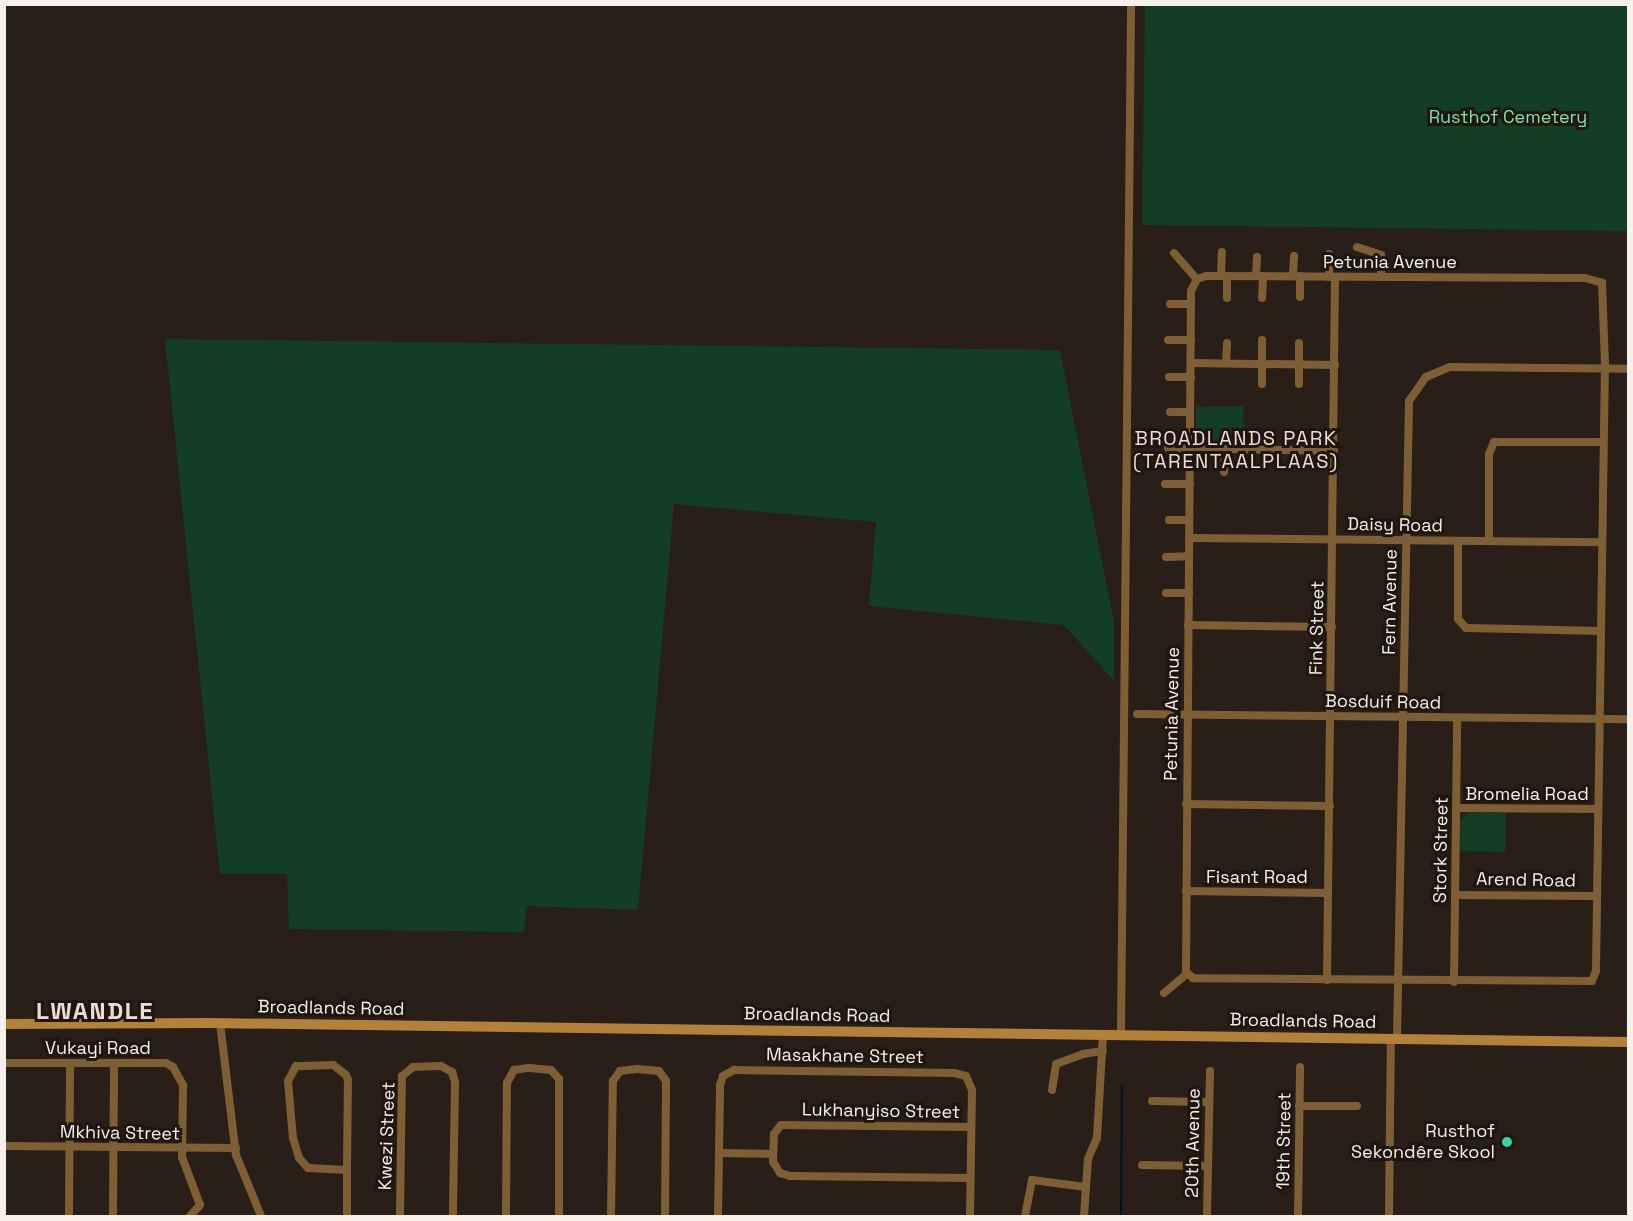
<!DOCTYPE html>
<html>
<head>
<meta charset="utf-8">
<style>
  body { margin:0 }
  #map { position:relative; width:1633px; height:1221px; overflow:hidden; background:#291f18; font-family:"Space Grotesk",sans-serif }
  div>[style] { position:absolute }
  .green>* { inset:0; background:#143d26 }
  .stream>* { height:2px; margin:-1px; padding:0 1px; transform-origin:1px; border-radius:1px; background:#061316 }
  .minor>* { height:8px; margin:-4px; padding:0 4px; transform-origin:4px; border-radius:4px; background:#7e5f35 }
  .secondary>* { height:10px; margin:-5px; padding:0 5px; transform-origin:5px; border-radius:5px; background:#b4813a }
  .dots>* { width:16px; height:16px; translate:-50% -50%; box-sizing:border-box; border:3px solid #20160f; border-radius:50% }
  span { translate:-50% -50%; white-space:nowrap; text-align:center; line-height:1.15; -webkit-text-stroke:6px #20160f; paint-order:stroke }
  .park-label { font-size:18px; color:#7fe4a8 }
  .street-label { font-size:18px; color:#f7efea }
  .poi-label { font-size:18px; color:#f7efea }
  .right { translate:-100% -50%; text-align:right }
  .neighbourhood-label { font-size:20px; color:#ecddd4; letter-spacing:1.5px }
  .district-label { font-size:24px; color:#ecddd4; font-weight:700; letter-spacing:1.5px }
  .frame { position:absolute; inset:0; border:6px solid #f7efea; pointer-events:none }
</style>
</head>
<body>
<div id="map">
  <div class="green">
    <div style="clip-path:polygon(1145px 5px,1628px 5px,1628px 231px,1142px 225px)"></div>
    <div style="clip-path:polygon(165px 339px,1060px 350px,1114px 622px,1114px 681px,1064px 625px,869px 606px,876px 522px,674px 504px,638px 910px,527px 906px,524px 932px,289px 929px,287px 874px,220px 874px)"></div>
    <div style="clip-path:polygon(1243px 406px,1244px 445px,1199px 445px,1196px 441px,1196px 407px)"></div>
    <div style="clip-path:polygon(1468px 813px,1506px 813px,1505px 852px,1460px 851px,1460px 820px)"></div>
    <div style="clip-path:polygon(1628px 867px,1628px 1035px,1626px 1035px)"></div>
  </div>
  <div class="stream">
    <div style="left:1121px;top:1216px;width:130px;rotate:-89.6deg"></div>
  </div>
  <div class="minor">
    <div style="left:1357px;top:247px;width:25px;rotate:18deg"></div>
    <div style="left:1381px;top:255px;width:22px;rotate:90deg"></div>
    <div style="left:1174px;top:253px;width:35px;rotate:49deg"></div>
    <div style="left:1206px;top:276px;width:379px;rotate:0.3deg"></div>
    <div style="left:1585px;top:278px;width:18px;rotate:16deg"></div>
    <div style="left:1602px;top:283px;width:80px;rotate:87.9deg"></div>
    <div style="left:1605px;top:363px;width:608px;rotate:90.85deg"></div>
    <div style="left:1596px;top:971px;width:11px;rotate:112deg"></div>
    <div style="left:1592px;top:981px;width:399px;rotate:-179.6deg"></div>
    <div style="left:1193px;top:978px;width:9px;rotate:-139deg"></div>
    <div style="left:1186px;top:972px;width:681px;rotate:-89.58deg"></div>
    <div style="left:1191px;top:291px;width:13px;rotate:-63deg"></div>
    <div style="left:1197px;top:279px;width:9px;rotate:-18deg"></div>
    <div style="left:1221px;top:276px;width:24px;rotate:-88deg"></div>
    <div style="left:1256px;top:276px;width:19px;rotate:-87deg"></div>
    <div style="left:1293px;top:276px;width:20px;rotate:-87deg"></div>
    <div style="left:1329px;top:277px;width:23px;rotate:-90deg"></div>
    <div style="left:1300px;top:297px;width:21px;rotate:-90deg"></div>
    <div style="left:1227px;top:298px;width:22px;rotate:-90deg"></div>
    <div style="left:1262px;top:298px;width:22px;rotate:-87deg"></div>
    <div style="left:1170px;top:304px;width:21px"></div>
    <div style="left:1168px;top:340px;width:23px"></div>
    <div style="left:1191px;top:363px;width:144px;rotate:0.8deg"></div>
    <div style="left:1226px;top:363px;width:20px;rotate:-87deg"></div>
    <div style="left:1169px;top:377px;width:22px"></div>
    <div style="left:1262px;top:384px;width:44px;rotate:-90deg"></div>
    <div style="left:1299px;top:384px;width:41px;rotate:-90deg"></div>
    <div style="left:1170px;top:412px;width:20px"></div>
    <div style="left:1168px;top:448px;width:166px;rotate:1deg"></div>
    <div style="left:1224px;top:472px;width:22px;rotate:-87deg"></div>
    <div style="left:1165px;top:484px;width:25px"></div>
    <div style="left:1169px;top:520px;width:20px"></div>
    <div style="left:1189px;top:538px;width:412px;rotate:0.6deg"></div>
    <div style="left:1458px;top:541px;width:78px;rotate:90deg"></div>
    <div style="left:1458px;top:619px;width:12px;rotate:48deg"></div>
    <div style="left:1466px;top:628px;width:134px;rotate:1.3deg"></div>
    <div style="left:1489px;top:541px;width:87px;rotate:-90deg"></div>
    <div style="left:1489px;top:454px;width:13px;rotate:-67deg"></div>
    <div style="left:1494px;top:442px;width:108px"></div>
    <div style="left:1166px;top:557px;width:23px;rotate:-2deg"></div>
    <div style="left:1166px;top:593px;width:23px"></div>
    <div style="left:1188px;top:625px;width:144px;rotate:0.8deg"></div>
    <div style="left:1137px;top:714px;width:491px;rotate:0.6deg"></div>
    <div style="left:1186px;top:804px;width:144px;rotate:0.8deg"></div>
    <div style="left:1456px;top:808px;width:142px;rotate:0.4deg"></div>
    <div style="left:1186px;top:891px;width:142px;rotate:0.8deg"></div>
    <div style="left:1455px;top:895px;width:142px;rotate:0.4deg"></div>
    <div style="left:1327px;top:980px;width:703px;rotate:-89.35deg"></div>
    <div style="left:1454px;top:982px;width:264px;rotate:-89.3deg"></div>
    <div style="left:1164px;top:993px;width:30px;rotate:-40deg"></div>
    <div style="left:220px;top:1023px;width:133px;rotate:83.1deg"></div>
    <div style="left:236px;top:1155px;width:66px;rotate:67.7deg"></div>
    <div style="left:1121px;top:1035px;width:1031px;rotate:-89.44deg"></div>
    <div style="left:1397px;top:1039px;width:638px;rotate:-88.92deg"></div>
    <div style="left:1409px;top:401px;width:29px;rotate:-55deg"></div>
    <div style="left:1426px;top:377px;width:26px;rotate:-23deg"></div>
    <div style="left:1450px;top:367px;width:178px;rotate:0.6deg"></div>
    <div style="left:4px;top:1063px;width:162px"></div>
    <div style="left:166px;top:1063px;width:8px;rotate:30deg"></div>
    <div style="left:173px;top:1067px;width:21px;rotate:61deg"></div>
    <div style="left:183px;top:1085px;width:72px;rotate:90.8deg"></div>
    <div style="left:182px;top:1157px;width:51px;rotate:69.4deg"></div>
    <div style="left:200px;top:1205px;width:15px;rotate:132deg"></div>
    <div style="left:1052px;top:1090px;width:26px;rotate:-81deg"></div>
    <div style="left:1056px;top:1064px;width:29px;rotate:-20deg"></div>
    <div style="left:1083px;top:1054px;width:20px;rotate:-9deg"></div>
    <div style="left:1152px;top:1101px;width:57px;rotate:1deg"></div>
    <div style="left:1299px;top:1106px;width:58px"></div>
    <div style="left:4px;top:1146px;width:232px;rotate:0.5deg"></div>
    <div style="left:719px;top:1153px;width:54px;rotate:1.1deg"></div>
    <div style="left:1142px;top:1165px;width:66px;rotate:0.9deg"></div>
    <div style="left:970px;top:1178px;width:180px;rotate:-179.4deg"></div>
    <div style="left:790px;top:1176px;width:10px;rotate:-163deg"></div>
    <div style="left:780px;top:1173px;width:13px;rotate:-122deg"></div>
    <div style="left:773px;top:1162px;width:28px;rotate:-88deg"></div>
    <div style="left:774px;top:1134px;width:11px;rotate:-52deg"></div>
    <div style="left:781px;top:1125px;width:190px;rotate:0.6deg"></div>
    <div style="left:69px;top:1216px;width:153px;rotate:-89.6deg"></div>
    <div style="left:113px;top:1216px;width:152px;rotate:-89.6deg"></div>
    <div style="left:347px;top:1216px;width:46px;rotate:-90deg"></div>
    <div style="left:347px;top:1170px;width:90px;rotate:-89.4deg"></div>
    <div style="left:348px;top:1080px;width:5px;rotate:-112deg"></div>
    <div style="left:346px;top:1075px;width:16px;rotate:-142deg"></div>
    <div style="left:333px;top:1065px;width:37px;rotate:178deg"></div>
    <div style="left:296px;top:1066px;width:17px;rotate:118deg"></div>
    <div style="left:288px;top:1081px;width:57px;rotate:85deg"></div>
    <div style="left:293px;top:1138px;width:21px;rotate:73deg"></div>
    <div style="left:299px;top:1158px;width:13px;rotate:48deg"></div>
    <div style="left:308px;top:1168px;width:39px;rotate:3deg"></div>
    <div style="left:400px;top:1216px;width:140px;rotate:-89.2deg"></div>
    <div style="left:402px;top:1076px;width:14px;rotate:-39deg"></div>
    <div style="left:413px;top:1067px;width:28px;rotate:-2deg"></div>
    <div style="left:441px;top:1066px;width:13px;rotate:29deg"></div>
    <div style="left:452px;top:1072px;width:10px;rotate:73deg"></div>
    <div style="left:455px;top:1082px;width:134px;rotate:90.9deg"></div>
    <div style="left:506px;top:1216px;width:133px;rotate:-89.6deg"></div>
    <div style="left:507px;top:1083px;width:15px;rotate:-62deg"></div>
    <div style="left:514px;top:1070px;width:15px;rotate:-8deg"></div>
    <div style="left:529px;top:1068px;width:22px;rotate:5deg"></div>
    <div style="left:551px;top:1070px;width:12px;rotate:48deg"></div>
    <div style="left:559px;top:1079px;width:137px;rotate:90deg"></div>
    <div style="left:611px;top:1216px;width:135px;rotate:-89.2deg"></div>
    <div style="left:613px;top:1081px;width:12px;rotate:-55deg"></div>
    <div style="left:620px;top:1071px;width:17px;rotate:-7deg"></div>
    <div style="left:637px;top:1069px;width:22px;rotate:5deg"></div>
    <div style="left:659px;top:1071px;width:12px;rotate:55deg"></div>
    <div style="left:666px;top:1081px;width:135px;rotate:90.4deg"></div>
    <div style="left:718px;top:1216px;width:131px;rotate:-89.1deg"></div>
    <div style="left:720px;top:1085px;width:9px;rotate:-72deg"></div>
    <div style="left:723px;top:1076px;width:13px;rotate:-29deg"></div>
    <div style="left:734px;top:1070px;width:220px;rotate:0.8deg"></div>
    <div style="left:954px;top:1073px;width:12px;rotate:14deg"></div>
    <div style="left:966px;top:1076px;width:15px;rotate:67deg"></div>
    <div style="left:972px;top:1090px;width:126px;rotate:90.9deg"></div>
    <div style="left:1025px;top:1216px;width:37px;rotate:-79deg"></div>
    <div style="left:1032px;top:1180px;width:54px;rotate:7.4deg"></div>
    <div style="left:1084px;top:1216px;width:57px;rotate:-86deg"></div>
    <div style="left:1088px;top:1159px;width:23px;rotate:-67deg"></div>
    <div style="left:1097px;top:1138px;width:103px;rotate:-86.7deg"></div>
    <div style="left:1207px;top:1216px;width:145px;rotate:-88.8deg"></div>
    <div style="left:1298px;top:1216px;width:149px;rotate:-89.2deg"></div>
    <div style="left:1389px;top:1216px;width:177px;rotate:-89.4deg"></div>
  </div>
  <div class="secondary">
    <div style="left:4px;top:1024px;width:205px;rotate:-0.3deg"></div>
    <div style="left:209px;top:1023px;width:1419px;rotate:0.77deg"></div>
  </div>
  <div class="dots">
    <div style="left:1507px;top:1142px;background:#39d4a5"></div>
  </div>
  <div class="park-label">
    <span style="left:1508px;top:117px">Rusthof Cemetery</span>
  </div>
  <div class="street-label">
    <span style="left:1390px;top:262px">Petunia Avenue</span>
    <span style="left:1395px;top:525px;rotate:1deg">Daisy Road</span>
    <span style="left:1390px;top:602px;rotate:-89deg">Fern Avenue</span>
    <span style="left:1317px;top:628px;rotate:-89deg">Fink Street</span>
    <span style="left:1383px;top:702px;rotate:1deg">Bosduif Road</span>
    <span style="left:1172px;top:714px;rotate:-89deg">Petunia Avenue</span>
    <span style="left:1527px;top:794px">Bromelia Road</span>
    <span style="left:1441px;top:850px;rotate:-89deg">Stork Street</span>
    <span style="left:1257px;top:877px">Fisant Road</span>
    <span style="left:1526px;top:880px;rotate:1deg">Arend Road</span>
    <span style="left:331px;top:1008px;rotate:1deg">Broadlands Road</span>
    <span style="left:817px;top:1015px;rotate:1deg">Broadlands Road</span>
    <span style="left:1303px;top:1021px;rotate:1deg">Broadlands Road</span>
    <span style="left:98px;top:1048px">Vukayi Road</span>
    <span style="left:845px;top:1056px;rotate:1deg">Masakhane Street</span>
    <span style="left:881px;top:1111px;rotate:1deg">Lukhanyiso Street</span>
    <span style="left:120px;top:1133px;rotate:1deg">Mkhiva Street</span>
    <span style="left:387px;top:1136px;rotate:-88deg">Kwezi Street</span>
    <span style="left:1284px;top:1141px;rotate:-89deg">19th Street</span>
    <span style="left:1193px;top:1143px;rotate:-89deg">20th Avenue</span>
  </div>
  <div class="poi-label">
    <span class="right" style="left:1495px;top:1142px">Rusthof<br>Sekondêre Skool</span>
  </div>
  <div class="neighbourhood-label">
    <span style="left:1236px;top:450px">BROADLANDS PARK<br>(TARENTAALPLAAS)</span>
  </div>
  <div class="district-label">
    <span style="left:95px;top:1011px">LWANDLE</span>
  </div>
  <div class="frame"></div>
</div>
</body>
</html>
